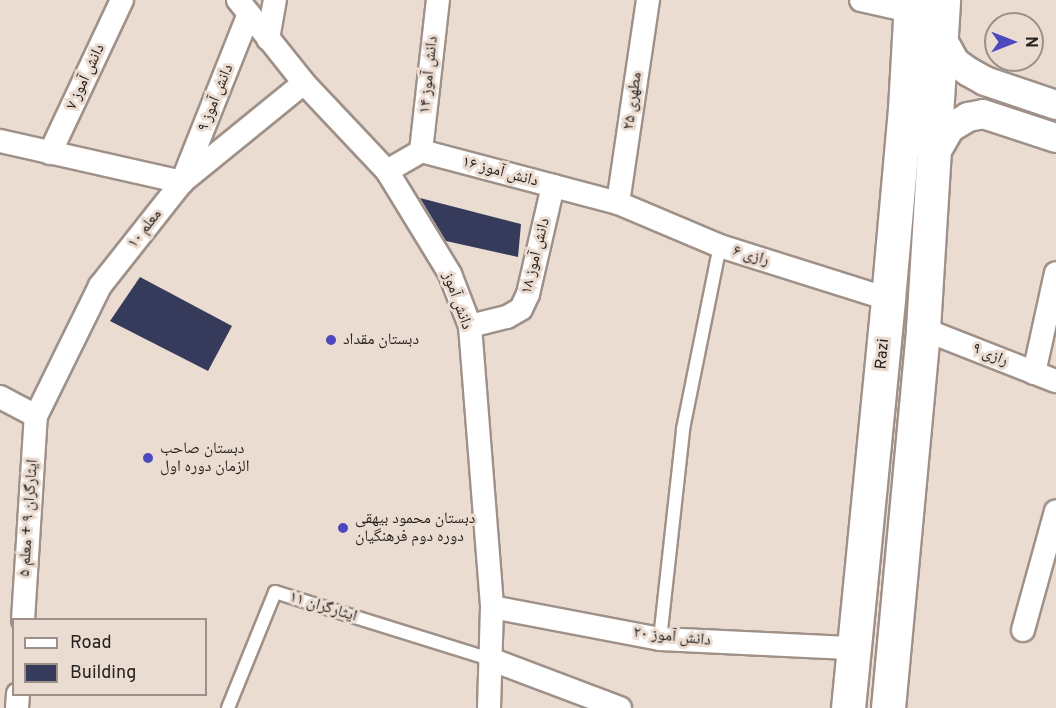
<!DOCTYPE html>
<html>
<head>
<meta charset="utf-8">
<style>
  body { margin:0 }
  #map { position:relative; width:1056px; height:708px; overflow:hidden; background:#ebdcd2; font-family:Overpass,"Noto Naskh Arabic",sans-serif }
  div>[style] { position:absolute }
  .building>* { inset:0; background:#373b5b }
  .roads { filter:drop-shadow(2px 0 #9f9188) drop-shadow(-2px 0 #9f9188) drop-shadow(0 2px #9f9188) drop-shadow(0 -2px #9f9188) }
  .service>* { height:12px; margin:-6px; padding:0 6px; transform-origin:6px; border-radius:6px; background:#fff }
  .minor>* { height:22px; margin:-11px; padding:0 11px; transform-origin:11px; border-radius:11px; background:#fff }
  .tertiary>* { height:28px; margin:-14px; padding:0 14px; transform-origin:14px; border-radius:14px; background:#fff }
  .primary>* { height:33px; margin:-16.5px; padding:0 16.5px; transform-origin:16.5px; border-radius:16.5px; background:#fff }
  .dots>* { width:16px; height:16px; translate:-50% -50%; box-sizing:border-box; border:3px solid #ebdcd2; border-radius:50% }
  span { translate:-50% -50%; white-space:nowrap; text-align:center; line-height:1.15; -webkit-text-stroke:6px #ebdcd2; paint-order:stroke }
  .street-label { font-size:16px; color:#26211d }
  .poi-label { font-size:16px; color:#26211d }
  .left { translate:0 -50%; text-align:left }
  .legend { position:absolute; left:12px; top:618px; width:195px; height:78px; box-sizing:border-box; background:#ebdcd2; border:2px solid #9c918a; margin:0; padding:8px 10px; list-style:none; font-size:18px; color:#26211d }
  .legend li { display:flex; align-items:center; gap:12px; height:30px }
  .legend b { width:30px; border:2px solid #9c918a }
  .north { position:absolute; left:984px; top:12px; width:60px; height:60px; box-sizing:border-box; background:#ebdcd2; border:2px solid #9c918a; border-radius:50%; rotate:90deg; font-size:16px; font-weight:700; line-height:24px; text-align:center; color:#26211d }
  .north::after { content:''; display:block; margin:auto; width:21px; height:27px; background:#4c49bf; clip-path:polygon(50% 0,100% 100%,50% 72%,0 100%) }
</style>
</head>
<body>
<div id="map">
  <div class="building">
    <div style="clip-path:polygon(420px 198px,521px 224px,518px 257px,446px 241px)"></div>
    <div style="clip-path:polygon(140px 277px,232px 326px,208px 371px,110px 321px)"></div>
  </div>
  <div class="roads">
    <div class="service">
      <div style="left:660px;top:639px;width:211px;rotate:-83.7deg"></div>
      <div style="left:683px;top:429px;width:187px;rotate:-78.6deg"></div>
      <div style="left:228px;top:708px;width:125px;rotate:-67.9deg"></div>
      <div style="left:275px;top:592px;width:225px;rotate:17.3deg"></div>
    </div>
    <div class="minor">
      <div style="left:238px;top:0;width:106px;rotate:51.5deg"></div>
      <div style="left:304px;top:83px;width:121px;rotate:46.7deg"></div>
      <div style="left:387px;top:171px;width:121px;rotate:58.5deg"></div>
      <div style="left:450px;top:274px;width:56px;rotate:69deg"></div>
      <div style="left:470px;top:326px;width:282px;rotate:85.5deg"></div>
      <div style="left:492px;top:607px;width:101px;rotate:91.7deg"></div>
      <div style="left:861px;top:0;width:50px;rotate:12.7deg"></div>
      <div style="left:268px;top:39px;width:40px;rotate:-80deg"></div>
      <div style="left:0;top:141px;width:187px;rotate:12.7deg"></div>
      <div style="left:182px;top:182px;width:181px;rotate:-68.3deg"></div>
      <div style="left:421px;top:151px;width:152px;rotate:-83.6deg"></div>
      <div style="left:50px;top:153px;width:169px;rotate:-64.8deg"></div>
      <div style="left:387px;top:171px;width:39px;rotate:-30deg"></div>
      <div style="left:421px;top:151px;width:204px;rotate:14.8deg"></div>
      <div style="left:618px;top:203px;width:111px;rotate:22.9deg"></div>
      <div style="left:720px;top:246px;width:176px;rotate:17.5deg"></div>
      <div style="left:618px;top:203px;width:205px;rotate:-81.6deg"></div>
      <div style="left:470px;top:326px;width:38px;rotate:-14deg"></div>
      <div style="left:507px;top:317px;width:16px;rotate:-30deg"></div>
      <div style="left:521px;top:309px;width:17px;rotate:-65deg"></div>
      <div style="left:528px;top:294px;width:111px;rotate:-77deg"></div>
      <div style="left:923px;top:329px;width:143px;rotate:21.4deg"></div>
      <div style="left:1034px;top:373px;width:102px;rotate:-77.6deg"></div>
      <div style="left:0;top:397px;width:41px;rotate:27.8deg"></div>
      <div style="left:492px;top:607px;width:171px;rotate:10.8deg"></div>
      <div style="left:660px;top:639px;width:194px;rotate:2.7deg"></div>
      <div style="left:23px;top:620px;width:204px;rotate:-86.4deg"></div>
      <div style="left:36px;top:416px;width:145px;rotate:-63.8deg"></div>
      <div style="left:100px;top:286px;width:132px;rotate:-51.7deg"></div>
      <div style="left:182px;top:182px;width:157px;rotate:-39.1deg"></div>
      <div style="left:1023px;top:630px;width:123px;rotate:-74.5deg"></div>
      <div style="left:490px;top:659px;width:139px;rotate:20.7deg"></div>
      <div style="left:17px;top:708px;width:14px;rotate:-86deg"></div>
    </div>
    <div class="tertiary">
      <div style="left:940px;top:35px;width:31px;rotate:61deg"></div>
      <div style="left:955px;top:62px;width:17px;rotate:36deg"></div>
      <div style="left:969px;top:72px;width:18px;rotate:29deg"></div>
      <div style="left:985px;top:81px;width:75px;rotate:18.7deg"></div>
      <div style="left:935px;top:154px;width:30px;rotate:-60deg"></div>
      <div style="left:950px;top:128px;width:21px;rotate:-31deg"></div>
      <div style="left:968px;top:117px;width:15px;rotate:-11deg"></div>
      <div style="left:983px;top:114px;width:77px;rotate:18.2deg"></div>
    </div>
    <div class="primary">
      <div style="left:848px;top:708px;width:411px;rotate:-84.4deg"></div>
      <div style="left:888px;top:299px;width:191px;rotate:-84.9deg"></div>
      <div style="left:905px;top:109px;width:109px;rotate:-86.8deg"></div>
      <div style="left:888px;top:708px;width:381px;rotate:-84.7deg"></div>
      <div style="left:923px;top:329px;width:330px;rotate:-86.5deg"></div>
    </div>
  </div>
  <div class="dots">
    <div style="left:331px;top:340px;background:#4c49bf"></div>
    <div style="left:148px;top:458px;background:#4c49bf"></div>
    <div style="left:343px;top:528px;background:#4c49bf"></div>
  </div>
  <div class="street-label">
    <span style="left:429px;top:75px;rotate:-84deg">دانش آموز ۱۴</span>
    <span style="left:86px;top:77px;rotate:-65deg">دانش آموز ۷</span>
    <span style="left:216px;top:98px;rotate:-68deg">دانش آموز ۹</span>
    <span style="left:633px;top:101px;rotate:-82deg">مطهری ۲۵</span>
    <span style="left:500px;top:172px;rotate:15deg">دانش آموز ۱۶</span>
    <span style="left:145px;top:229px;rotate:-52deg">معلم ۱۰</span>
    <span style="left:536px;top:256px;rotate:-76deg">دانش آموز ۱۸</span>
    <span style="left:751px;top:256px;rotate:17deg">رازی ۶</span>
    <span style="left:457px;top:301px;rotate:70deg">دانش آموز</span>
    <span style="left:883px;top:354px;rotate:-85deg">Razi</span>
    <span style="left:990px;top:355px;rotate:22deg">رازی ۹</span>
    <span style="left:29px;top:518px;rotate:-86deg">ایثارگران ۹ + معلم ۵</span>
    <span style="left:323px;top:607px;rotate:17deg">ایثارگران ۱۱</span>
    <span style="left:672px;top:637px;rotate:6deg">دانش آموز ۲۰</span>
  </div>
  <div class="poi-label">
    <span class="left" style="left:343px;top:340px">دبستان مقداد</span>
    <span class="left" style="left:160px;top:458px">دبستان صاحب<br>الزمان دوره اول</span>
    <span class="left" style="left:355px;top:528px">دبستان محمود بیهقی<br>دوره دوم فرهنگیان</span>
  </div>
  <ul class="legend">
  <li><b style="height:8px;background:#fff"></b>Road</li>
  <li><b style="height:16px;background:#373b5b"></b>Building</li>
  </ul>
  <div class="north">N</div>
</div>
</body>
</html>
